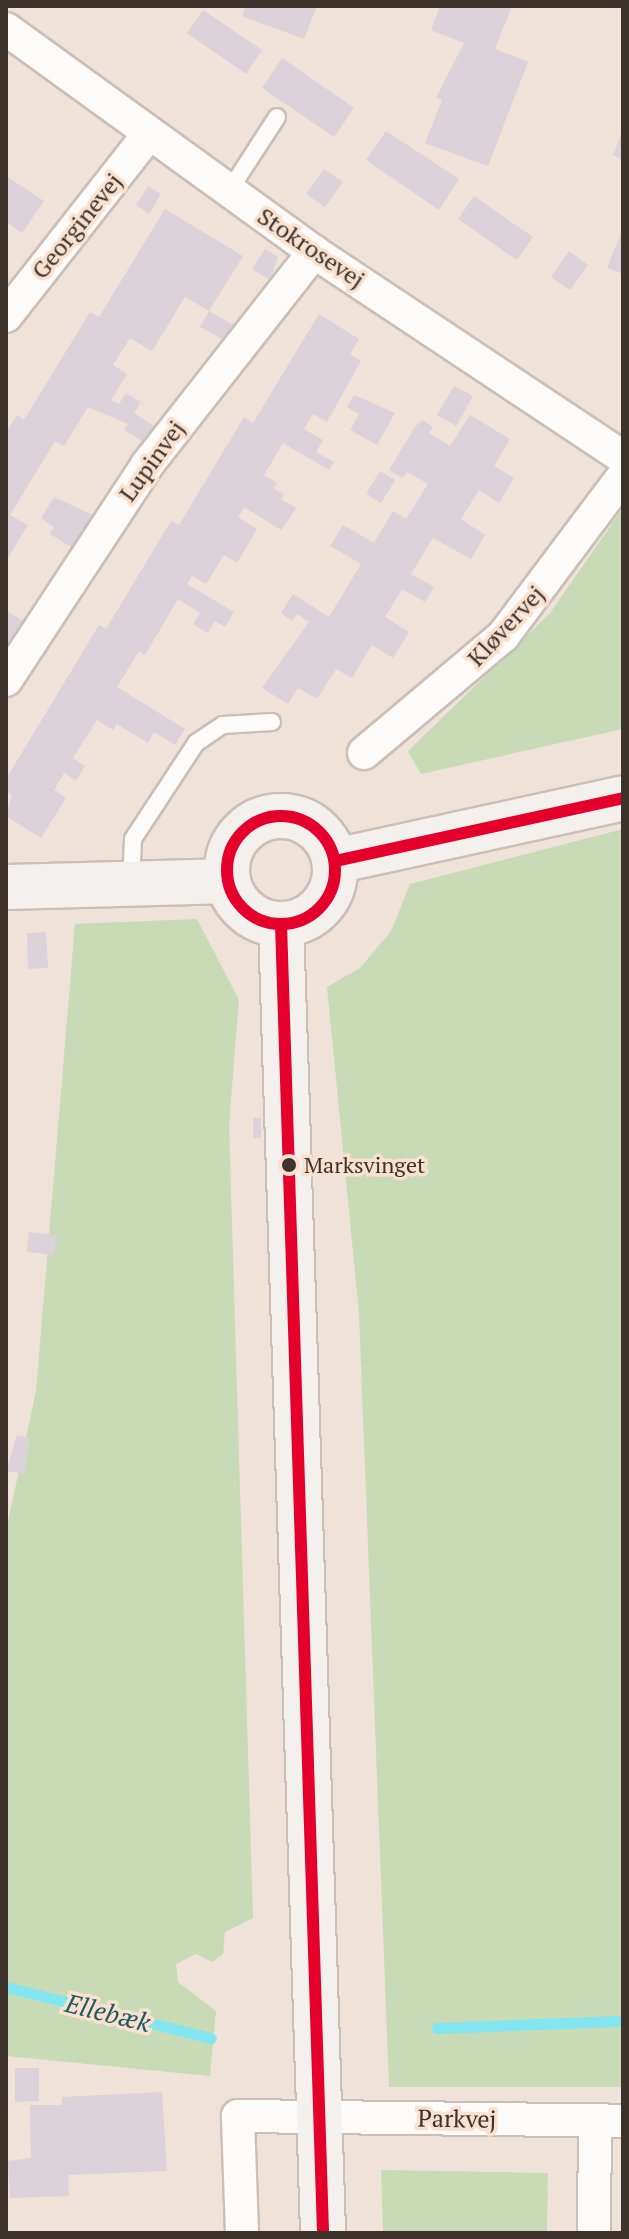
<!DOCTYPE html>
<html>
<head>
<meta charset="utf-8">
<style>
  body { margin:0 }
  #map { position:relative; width:629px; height:2239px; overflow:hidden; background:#efe2d8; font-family:"PT Serif",serif }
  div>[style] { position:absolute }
  .green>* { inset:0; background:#c8dbb6 }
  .stream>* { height:11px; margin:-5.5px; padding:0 5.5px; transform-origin:5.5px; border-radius:5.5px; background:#82e5f0 }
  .building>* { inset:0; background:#dbd2da }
  .roads { filter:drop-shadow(2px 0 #cabfb8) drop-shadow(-2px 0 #cabfb8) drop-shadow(0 2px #cabfb8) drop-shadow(0 -2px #cabfb8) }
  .lane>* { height:16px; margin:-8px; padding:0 8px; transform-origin:8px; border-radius:8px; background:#fdfbf9 }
  .street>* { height:32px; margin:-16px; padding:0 16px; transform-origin:16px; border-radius:16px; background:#fdfbf9 }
  .secondary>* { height:44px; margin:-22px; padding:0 22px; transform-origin:22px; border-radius:22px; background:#f4f0ee }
  .secondary>.ring { margin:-22px; padding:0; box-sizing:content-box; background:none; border:44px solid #f4f0ee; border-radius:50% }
  .bus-1>* { height:12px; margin:-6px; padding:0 6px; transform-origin:6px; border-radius:6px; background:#e4002b }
  .bus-1>.ring { margin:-6px; padding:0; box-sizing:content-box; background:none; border:12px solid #e4002b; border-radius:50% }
  .dots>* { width:22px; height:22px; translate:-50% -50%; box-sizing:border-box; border:4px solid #f9e1ce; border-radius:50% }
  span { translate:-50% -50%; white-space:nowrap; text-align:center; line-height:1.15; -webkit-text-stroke:7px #f9e1ce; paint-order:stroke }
  .bus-label { font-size:22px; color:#3d332c }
  .left { translate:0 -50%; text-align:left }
  .street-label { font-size:24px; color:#3d332c }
  .water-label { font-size:26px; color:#1f5b64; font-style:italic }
  .frame { position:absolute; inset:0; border:8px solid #3d332c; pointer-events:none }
</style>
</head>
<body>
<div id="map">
  <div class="green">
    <div style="clip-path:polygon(623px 508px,623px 729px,421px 774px,408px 751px,550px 613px)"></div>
    <div style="clip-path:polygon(623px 829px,623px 2087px,389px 2087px,359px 1313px,327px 987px,360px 968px,391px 931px,410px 884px)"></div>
    <div style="clip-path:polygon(197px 919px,239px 1000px,229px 1124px,253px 1918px,225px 1932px,223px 1954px,212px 1962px,196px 1954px,176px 1964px,178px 1982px,216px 2011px,210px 2076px,6px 2056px,6px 1531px,36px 1391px,75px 924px)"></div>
    <div style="clip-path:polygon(381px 2170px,548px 2173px,547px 2233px,383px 2233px)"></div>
  </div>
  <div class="stream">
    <div style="left:6px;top:1987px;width:211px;rotate:14deg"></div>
    <div style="left:437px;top:2028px;width:186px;rotate:-2.2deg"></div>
  </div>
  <div class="building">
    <div style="clip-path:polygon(246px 6px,317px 6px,304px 39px,242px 16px)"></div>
    <div style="clip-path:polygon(440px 6px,512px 6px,495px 49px,528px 62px,488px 166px,425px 143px,442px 100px,436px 98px,464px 43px,431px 30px)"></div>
    <div style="clip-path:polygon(203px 10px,262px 50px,246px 74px,187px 33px)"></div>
    <div style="clip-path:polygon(282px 58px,354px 108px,334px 137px,262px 88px)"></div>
    <div style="clip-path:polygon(623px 130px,623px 160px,613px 155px)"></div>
    <div style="clip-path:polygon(386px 131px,459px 179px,439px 210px,366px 160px)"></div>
    <div style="clip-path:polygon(324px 169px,343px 182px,325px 207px,306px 194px)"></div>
    <div style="clip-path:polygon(6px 176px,44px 201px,22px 233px,6px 222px)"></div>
    <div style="clip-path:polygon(148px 186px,161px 194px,149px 214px,136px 205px)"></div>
    <div style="clip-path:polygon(474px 196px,533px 237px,517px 260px,458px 219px)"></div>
    <div style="clip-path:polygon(165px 209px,243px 256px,209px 311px,185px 297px,152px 351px,130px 338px,113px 365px,127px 374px,111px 400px,119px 404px,126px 393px,141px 402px,134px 413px,159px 429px,149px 445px,124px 430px,128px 424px,88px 407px,64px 446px,55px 441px,10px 515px,28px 525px,6px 561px,6px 433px,17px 415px,24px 420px,90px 312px,99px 317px)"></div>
    <div style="clip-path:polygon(623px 228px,623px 274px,607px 268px)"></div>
    <div style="clip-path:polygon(265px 249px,278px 257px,270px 280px,252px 269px)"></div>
    <div style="clip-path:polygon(569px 251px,588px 265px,570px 290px,551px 277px)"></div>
    <div style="clip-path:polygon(209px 311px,235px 326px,226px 341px,200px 327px)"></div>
    <div style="clip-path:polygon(319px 314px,359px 339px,350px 354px,361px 361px,327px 422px,313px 414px,304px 429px,323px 440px,316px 452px,334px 462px,329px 470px,283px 443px,264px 475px,277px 483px,274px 489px,284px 494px,281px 499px,296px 508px,289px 519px,281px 530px,244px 507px,238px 517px,257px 529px,237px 563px,224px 555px,206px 584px,192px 576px,187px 584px,234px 612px,225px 627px,215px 621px,208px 633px,193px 624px,200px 613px,178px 599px,145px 655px,139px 651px,117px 687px,185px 729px,175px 745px,154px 732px,148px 743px,117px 724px,113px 730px,97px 720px,73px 758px,85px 766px,76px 781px,64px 773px,54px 790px,66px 798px,41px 838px,6px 816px,12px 795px,6px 791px,6px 779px,99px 625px,106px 629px,171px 521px,179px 525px,244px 417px,253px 423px)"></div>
    <div style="clip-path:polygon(454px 386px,473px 396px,456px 426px,437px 415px)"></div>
    <div style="clip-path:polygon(354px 395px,395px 413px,377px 445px,350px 430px,359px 414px,347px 407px)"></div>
    <div style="clip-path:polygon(470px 415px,510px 439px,494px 466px,514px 478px,499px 503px,479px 490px,461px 519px,485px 535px,471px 559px,433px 538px,411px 574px,434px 587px,425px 602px,402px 589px,385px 617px,409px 632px,393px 658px,372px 645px,352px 678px,336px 669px,317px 699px,298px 688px,288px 704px,262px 688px,309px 622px,297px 614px,292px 621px,281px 613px,293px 594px,329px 617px,361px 564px,330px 546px,343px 525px,374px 543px,393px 511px,406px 519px,428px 484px,407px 472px,403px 478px,389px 470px,415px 427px,422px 420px,433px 427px,429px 433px,450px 446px)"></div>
    <div style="clip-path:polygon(380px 471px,395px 480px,381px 503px,366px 494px)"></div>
    <div style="clip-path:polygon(54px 497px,97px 517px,76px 550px,50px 534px,54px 527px,41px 518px)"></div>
    <div style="clip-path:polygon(6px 611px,25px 622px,6px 653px)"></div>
    <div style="clip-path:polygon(46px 932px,48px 968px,28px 969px,27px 933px)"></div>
    <div style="clip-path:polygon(253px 1118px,261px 1118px,261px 1138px,253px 1138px)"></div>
    <div style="clip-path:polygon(29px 1232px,57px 1235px,54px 1255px,27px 1252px)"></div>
    <div style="clip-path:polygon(17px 1435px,30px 1438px,24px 1474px,6px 1471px)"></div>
    <div style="clip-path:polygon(15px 2068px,39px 2068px,39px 2101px,15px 2102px)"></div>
    <div style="clip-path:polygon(162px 2092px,167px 2171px,68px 2175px,69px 2196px,10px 2198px,8px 2161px,31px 2158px,30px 2105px,62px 2105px,62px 2097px)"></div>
  </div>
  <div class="roads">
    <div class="lane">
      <div style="left:229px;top:191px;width:88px;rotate:-57deg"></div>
      <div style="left:131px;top:883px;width:44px;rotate:-87.4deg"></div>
      <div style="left:133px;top:839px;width:115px;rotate:-56.7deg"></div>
      <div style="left:196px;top:743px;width:32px;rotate:-34deg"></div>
      <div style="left:223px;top:725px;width:49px;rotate:-3.5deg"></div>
    </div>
    <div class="street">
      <div style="left:6px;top:29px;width:380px;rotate:35.9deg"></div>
      <div style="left:314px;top:252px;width:371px;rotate:33.6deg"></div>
      <div style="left:6px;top:316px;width:230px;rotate:-51.9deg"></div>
      <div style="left:6px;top:680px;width:257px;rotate:-56.7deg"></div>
      <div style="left:147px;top:465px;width:271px;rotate:-51.9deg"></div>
      <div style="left:364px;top:753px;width:182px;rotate:-40.1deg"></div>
      <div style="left:503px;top:636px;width:200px;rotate:-53.1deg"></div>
      <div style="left:242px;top:2233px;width:117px;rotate:-92deg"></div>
      <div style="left:238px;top:2116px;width:385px;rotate:0.7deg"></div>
      <div style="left:594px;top:2233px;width:112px;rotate:-89.5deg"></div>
    </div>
    <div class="secondary">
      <div class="ring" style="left:227px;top:816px;width:64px;height:64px"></div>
      <div style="left:335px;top:861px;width:295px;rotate:-12.3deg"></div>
      <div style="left:6px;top:887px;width:222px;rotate:-1.5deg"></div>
      <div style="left:281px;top:924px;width:1310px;rotate:88.16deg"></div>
    </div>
  </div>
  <div class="bus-1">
    <div class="ring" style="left:227px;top:816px;width:96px;height:96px"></div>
    <div style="left:335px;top:861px;width:295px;rotate:-12.3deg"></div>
    <div style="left:281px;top:924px;width:1310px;rotate:88.16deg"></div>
  </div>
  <div class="dots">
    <div style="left:289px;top:1165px;background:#3d332c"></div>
  </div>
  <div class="bus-label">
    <span class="left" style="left:304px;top:1165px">Marksvinget</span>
  </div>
  <div class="street-label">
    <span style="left:77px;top:226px;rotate:-51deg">Georginevej</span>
    <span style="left:311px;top:248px;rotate:34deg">Stokrosevej</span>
    <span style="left:152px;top:461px;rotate:-54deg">Lupinvej</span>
    <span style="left:506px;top:626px;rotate:-47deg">Kløvervej</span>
    <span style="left:457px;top:2119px;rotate:1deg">Parkvej</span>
  </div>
  <div class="water-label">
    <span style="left:108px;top:2013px;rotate:14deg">Ellebæk</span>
  </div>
  <div class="frame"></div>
</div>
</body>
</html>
